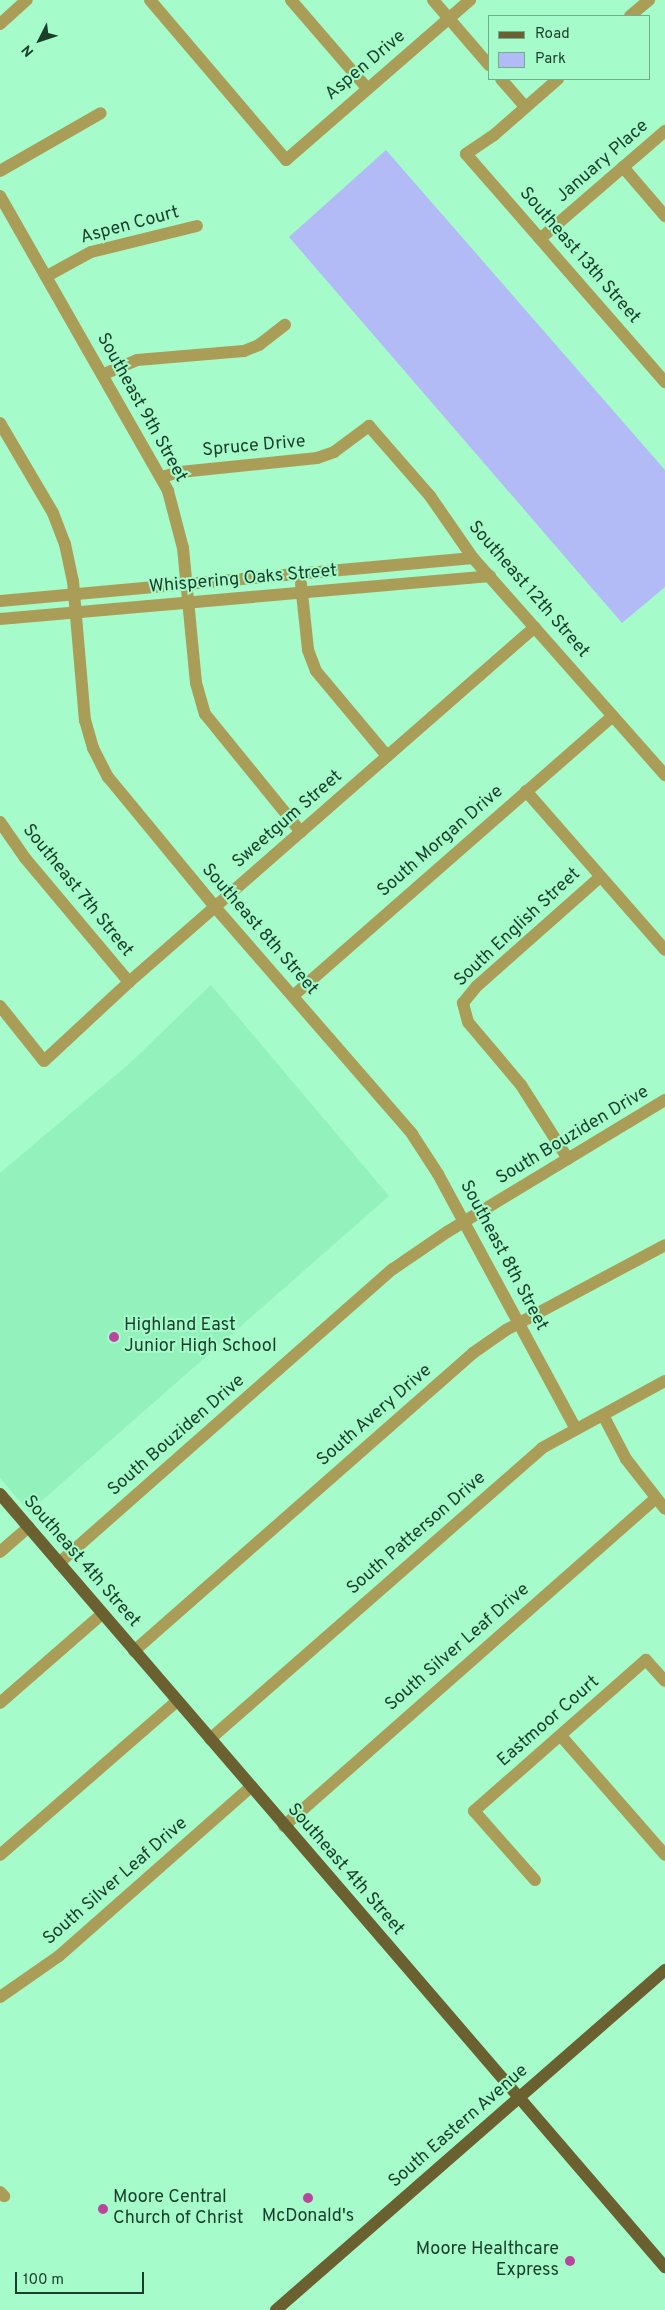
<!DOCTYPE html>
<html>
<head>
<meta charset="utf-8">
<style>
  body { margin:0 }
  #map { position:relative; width:665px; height:2310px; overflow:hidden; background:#a5fbca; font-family:Overpass,sans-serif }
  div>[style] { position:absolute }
  .built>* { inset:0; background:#93f1bc }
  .green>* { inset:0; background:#b3bbf7 }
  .minor>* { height:12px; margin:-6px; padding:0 6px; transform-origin:6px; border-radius:6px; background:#aa9d58 }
  .major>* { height:12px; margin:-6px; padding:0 6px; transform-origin:6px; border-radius:6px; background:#6a6030 }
  .dots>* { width:14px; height:14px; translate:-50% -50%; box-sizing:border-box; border:2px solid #a5fbca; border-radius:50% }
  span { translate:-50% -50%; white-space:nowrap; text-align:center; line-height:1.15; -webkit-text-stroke:4px #a5fbca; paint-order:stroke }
  .street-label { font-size:18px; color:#1a3e2b }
  .poi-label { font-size:18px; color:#1a3e2b }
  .left { translate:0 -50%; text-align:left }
  .right { translate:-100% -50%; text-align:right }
  .legend { position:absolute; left:488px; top:15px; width:162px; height:65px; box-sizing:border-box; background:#a5fbca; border:1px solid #6daf8a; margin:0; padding:6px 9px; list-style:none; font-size:15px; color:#1a3e2b }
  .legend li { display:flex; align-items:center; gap:10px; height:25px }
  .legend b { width:25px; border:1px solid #6daf8a }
  .north { position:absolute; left:15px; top:15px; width:50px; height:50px; -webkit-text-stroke:4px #a5fbca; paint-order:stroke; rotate:229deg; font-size:14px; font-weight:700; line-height:20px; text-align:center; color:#1a3e2b }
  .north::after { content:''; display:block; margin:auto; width:18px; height:22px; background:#1a3e2b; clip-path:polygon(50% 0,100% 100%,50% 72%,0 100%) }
  .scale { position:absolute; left:15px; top:2272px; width:129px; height:22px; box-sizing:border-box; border:2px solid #1a3e2b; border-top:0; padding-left:6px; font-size:15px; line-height:18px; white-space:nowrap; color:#1a3e2b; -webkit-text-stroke:4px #a5fbca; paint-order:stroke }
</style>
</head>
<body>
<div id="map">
  <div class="built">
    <div style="clip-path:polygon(211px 985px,389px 1196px,29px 1512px,0 1478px,0 1173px,129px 1064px)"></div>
  </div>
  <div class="green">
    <div style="clip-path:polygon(386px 150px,665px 470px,665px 587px,622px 623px,289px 237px)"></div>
  </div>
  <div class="minor">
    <div style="left:150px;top:0;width:210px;rotate:49.6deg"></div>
    <div style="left:286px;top:160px;width:244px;rotate:-41deg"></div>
    <div style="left:291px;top:0;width:115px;rotate:49.2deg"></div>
    <div style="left:433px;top:0;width:86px;rotate:49.3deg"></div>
    <div style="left:630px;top:16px;width:25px;rotate:-40deg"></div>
    <div style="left:0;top:24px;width:36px;rotate:-42deg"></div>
    <div style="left:501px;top:79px;width:37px;rotate:49deg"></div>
    <div style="left:558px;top:79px;width:85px;rotate:138.8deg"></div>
    <div style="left:494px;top:135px;width:34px;rotate:146deg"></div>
    <div style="left:466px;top:154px;width:303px;rotate:48.9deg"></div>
    <div style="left:623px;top:167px;width:65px;rotate:49.4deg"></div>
    <div style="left:0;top:171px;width:116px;rotate:-29.9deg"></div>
    <div style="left:0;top:196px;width:339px;rotate:60.3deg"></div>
    <div style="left:168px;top:491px;width:59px;rotate:75.3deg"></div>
    <div style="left:183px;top:548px;width:136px;rotate:84.5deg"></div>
    <div style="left:196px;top:683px;width:32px;rotate:74deg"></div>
    <div style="left:205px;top:714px;width:152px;rotate:50.9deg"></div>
    <div style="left:541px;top:238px;width:164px;rotate:-40.8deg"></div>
    <div style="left:47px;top:276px;width:50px;rotate:-28.6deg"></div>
    <div style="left:91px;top:252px;width:109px;rotate:-13.8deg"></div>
    <div style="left:104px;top:374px;width:36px;rotate:-23deg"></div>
    <div style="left:137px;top:360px;width:107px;rotate:-4.8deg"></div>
    <div style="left:244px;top:351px;width:16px;rotate:-22deg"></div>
    <div style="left:259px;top:345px;width:33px;rotate:-38deg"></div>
    <div style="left:0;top:423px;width:104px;rotate:59.5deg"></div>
    <div style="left:53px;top:513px;width:33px;rotate:69deg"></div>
    <div style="left:65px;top:544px;width:38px;rotate:78deg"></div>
    <div style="left:73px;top:581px;width:140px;rotate:85.1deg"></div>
    <div style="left:85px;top:720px;width:29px;rotate:74deg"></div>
    <div style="left:93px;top:748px;width:33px;rotate:63deg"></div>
    <div style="left:108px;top:777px;width:168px;rotate:50.5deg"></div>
    <div style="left:215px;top:907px;width:301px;rotate:49deg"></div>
    <div style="left:412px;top:1134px;width:48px;rotate:57deg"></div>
    <div style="left:438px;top:1174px;width:290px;rotate:61.6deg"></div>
    <div style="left:162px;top:477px;width:19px;rotate:-16deg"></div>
    <div style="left:180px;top:472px;width:138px;rotate:-5.8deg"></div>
    <div style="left:317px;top:458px;width:18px;rotate:-19deg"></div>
    <div style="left:334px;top:452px;width:44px;rotate:-36.6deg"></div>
    <div style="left:369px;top:426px;width:93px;rotate:48.9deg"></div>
    <div style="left:430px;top:496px;width:75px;rotate:55.3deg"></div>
    <div style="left:473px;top:558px;width:290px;rotate:48.5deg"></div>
    <div style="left:301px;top:584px;width:66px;rotate:83.9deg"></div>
    <div style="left:308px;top:650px;width:22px;rotate:69deg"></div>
    <div style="left:316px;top:671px;width:111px;rotate:50.1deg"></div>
    <div style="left:0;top:601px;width:475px;rotate:-5.2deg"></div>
    <div style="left:0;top:619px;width:492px;rotate:-5deg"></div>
    <div style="left:526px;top:791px;width:211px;rotate:48.8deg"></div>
    <div style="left:0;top:822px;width:44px;rotate:55.2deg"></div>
    <div style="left:25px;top:858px;width:162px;rotate:50deg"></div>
    <div style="left:293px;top:996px;width:425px;rotate:-41.2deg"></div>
    <div style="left:0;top:1006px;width:70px;rotate:51.3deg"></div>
    <div style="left:44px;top:1061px;width:116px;rotate:-42.9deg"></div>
    <div style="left:129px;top:982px;width:539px;rotate:-41.17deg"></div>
    <div style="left:568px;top:1159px;width:88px;rotate:-122.4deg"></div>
    <div style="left:521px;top:1085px;width:82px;rotate:-130.1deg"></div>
    <div style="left:468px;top:1022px;width:20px;rotate:-105deg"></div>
    <div style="left:463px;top:1003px;width:22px;rotate:-51deg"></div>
    <div style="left:477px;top:986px;width:164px;rotate:-41.5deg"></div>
    <div style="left:603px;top:1415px;width:50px;rotate:62.4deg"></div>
    <div style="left:626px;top:1459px;width:63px;rotate:52deg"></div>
    <div style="left:0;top:1552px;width:38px;rotate:-41deg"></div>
    <div style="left:59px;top:1563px;width:445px;rotate:-41.4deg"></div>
    <div style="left:393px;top:1269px;width:65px;rotate:-34.4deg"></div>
    <div style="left:447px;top:1232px;width:255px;rotate:-31.2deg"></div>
    <div style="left:134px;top:1651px;width:451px;rotate:-41.3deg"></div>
    <div style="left:473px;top:1353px;width:40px;rotate:-34.9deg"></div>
    <div style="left:506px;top:1330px;width:180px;rotate:-28.1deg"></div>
    <div style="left:0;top:1703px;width:135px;rotate:-41.1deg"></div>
    <div style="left:561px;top:1736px;width:158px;rotate:48.8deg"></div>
    <div style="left:210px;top:1739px;width:441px;rotate:-41.2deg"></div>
    <div style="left:542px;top:1448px;width:140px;rotate:-28.6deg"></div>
    <div style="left:284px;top:1826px;width:496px;rotate:-41.4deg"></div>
    <div style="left:0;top:1855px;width:235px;rotate:-41deg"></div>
    <div style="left:535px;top:1880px;width:92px;rotate:-131.5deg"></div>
    <div style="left:474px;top:1811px;width:229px;rotate:-41.3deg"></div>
    <div style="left:646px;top:1660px;width:28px;rotate:48deg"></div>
    <div style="left:0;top:1997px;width:72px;rotate:-34.8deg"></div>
    <div style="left:59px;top:1956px;width:256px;rotate:-41.4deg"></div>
    <div style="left:0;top:2192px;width:6px;rotate:45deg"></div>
  </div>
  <div class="major">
    <div style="left:0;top:1494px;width:1020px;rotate:49.3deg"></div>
    <div style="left:276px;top:2310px;width:517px;rotate:-41.15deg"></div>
  </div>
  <div class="dots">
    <div style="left:114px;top:1337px;background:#b9459d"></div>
    <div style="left:308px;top:2198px;background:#b9459d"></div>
    <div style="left:103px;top:2209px;background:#b9459d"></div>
    <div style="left:570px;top:2261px;background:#b9459d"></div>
  </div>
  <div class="street-label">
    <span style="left:366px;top:66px;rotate:-40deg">Aspen Drive</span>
    <span style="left:603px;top:162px;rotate:-41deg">January Place</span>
    <span style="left:130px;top:226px;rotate:-15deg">Aspen Court</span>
    <span style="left:579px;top:256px;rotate:49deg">Southeast 13th Street</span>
    <span style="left:141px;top:408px;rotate:61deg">Southeast 9th Street</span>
    <span style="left:254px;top:447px;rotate:-5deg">Spruce Drive</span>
    <span style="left:243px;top:580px;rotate:-5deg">Whispering Oaks Street</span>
    <span style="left:528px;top:590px;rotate:49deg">Southeast 12th Street</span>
    <span style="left:288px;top:820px;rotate:-41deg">Sweetgum Street</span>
    <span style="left:441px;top:842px;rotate:-41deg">South Morgan Drive</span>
    <span style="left:77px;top:891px;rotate:51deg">Southeast 7th Street</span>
    <span style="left:518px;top:928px;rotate:-43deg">South English Street</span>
    <span style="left:259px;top:930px;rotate:49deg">Southeast 8th Street</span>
    <span style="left:573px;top:1136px;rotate:-31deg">South Bouziden Drive</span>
    <span style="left:503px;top:1256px;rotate:62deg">Southeast 8th Street</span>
    <span style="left:375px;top:1416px;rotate:-41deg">South Avery Drive</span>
    <span style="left:177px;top:1436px;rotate:-41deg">South Bouziden Drive</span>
    <span style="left:417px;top:1534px;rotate:-41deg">South Patterson Drive</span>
    <span style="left:81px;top:1562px;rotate:49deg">Southeast 4th Street</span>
    <span style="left:458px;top:1648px;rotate:-41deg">South Silver Leaf Drive</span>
    <span style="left:549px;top:1722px;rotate:-41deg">Eastmoor Court</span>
    <span style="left:345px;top:1870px;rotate:49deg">Southeast 4th Street</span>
    <span style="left:116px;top:1882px;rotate:-41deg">South Silver Leaf Drive</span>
    <span style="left:459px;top:2127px;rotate:-41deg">South Eastern Avenue</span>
  </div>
  <div class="poi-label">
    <span class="left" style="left:124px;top:1337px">Highland East<br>Junior High School</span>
    <span class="left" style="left:113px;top:2209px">Moore Central<br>Church of Christ</span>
    <span style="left:308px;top:2217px">McDonald's</span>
    <span class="right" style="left:559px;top:2261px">Moore Healthcare<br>Express</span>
  </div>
  <ul class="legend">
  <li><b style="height:6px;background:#6a6030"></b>Road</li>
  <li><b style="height:14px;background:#b3bbf7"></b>Park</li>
  </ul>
  <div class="north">N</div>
  <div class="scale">100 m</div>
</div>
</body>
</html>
